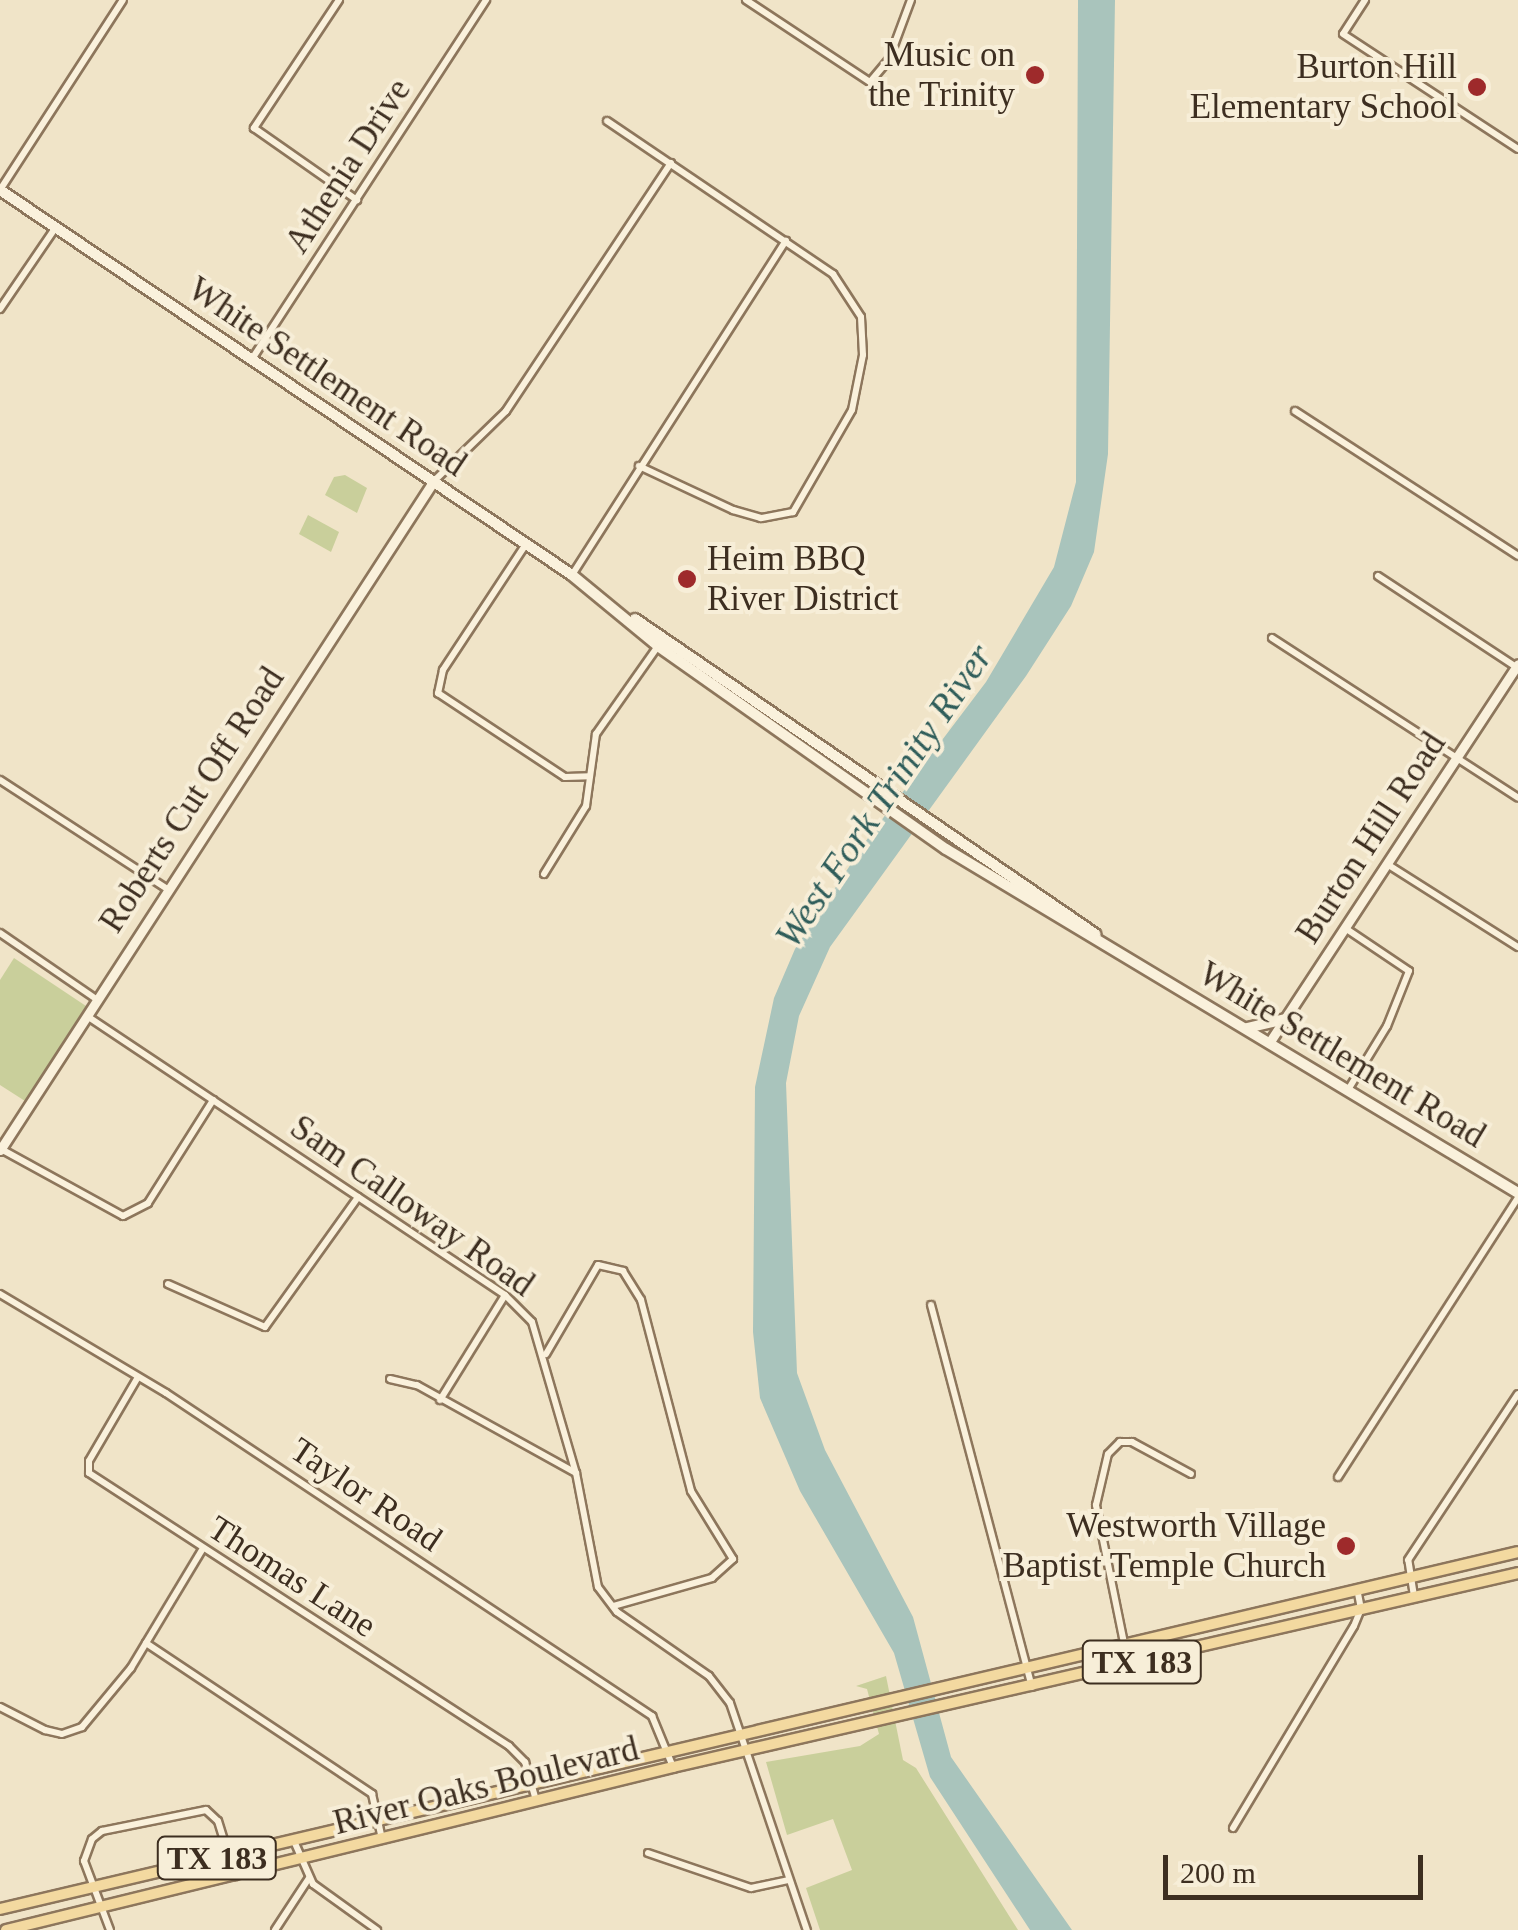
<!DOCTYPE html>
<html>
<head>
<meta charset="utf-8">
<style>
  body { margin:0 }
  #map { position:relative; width:1518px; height:1930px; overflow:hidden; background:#f0e4c8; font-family:"Times New Roman",serif }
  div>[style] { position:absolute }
  .green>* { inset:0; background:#c9cf9b }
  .water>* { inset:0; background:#a9c4bc }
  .roads { filter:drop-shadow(2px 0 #8d765c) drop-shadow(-2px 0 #8d765c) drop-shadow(0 2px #8d765c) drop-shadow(0 -2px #8d765c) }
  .minor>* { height:6px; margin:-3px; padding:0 3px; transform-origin:3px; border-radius:3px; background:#faf1dc }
  .tertiary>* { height:9px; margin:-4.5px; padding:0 4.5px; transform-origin:4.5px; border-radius:4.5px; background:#faf1dc }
  .secondary>* { height:10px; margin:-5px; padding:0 5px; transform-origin:5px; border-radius:5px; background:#faf1dc }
  .primary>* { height:10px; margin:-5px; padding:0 5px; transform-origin:5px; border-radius:5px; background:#f3d9a0 }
  .dots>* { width:28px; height:28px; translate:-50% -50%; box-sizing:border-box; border:5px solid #f7eed8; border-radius:50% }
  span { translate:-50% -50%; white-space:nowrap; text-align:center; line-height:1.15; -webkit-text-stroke:8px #f7eed8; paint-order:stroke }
  .shield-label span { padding:2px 8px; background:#f7eed8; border:2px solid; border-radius:8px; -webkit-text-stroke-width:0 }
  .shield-label { font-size:32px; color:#3d2e20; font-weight:700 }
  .poi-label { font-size:35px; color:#3d2e20 }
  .right { translate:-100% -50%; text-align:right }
  .left { translate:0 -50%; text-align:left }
  .street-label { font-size:35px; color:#3d2e20 }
  .water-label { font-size:38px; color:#2f5d5a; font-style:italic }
  .scale { position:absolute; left:1163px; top:1855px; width:260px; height:45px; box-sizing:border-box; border:5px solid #3d2e20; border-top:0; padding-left:12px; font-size:30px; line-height:35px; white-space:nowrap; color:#3d2e20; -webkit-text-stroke:8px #f7eed8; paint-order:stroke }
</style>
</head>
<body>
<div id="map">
  <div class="green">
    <div style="clip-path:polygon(345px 475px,367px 488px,357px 513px,325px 495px,334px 477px)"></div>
    <div style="clip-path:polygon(308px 515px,339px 532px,331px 552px,299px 534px)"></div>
    <div style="clip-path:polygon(14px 958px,86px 1006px,25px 1101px,0 1085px,0 980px)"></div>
    <div style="clip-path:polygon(886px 1676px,903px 1760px,916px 1768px,1018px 1930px,820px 1930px,806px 1888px,852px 1870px,833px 1819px,787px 1835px,766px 1762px,860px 1746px,879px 1734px,867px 1689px,856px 1686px)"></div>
  </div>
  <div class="water">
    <div style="clip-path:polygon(1078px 0,1115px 0,1108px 454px,1094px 552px,1071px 606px,1026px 676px,830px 947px,799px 1016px,786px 1083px,797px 1373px,825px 1450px,913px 1617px,951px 1757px,1072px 1930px,1030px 1930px,930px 1777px,894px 1653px,800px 1491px,760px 1398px,753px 1332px,755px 1087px,774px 998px,795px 949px,868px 838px,986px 682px,1054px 567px,1076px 482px)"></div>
  </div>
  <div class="roads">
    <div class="minor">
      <div style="left:339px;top:0;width:154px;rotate:123.6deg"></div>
      <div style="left:254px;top:128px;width:126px;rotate:35deg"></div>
      <div style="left:746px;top:0;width:149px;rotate:33.5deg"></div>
      <div style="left:870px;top:82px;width:30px;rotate:-50deg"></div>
      <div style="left:889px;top:59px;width:63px;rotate:-69.6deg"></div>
      <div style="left:1365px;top:0;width:40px;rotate:122.9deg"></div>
      <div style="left:1343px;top:34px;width:209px;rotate:33.3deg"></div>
      <div style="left:607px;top:121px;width:273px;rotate:34.1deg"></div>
      <div style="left:833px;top:274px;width:51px;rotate:56.9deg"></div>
      <div style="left:861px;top:317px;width:38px;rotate:87deg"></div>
      <div style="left:863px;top:355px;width:56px;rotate:101.3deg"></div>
      <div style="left:852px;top:410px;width:118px;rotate:120deg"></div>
      <div style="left:793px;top:512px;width:33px;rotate:169deg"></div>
      <div style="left:761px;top:518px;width:29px;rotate:-164deg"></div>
      <div style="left:733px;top:510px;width:104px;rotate:-154.9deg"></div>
      <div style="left:0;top:190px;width:226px;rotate:-57.1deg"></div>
      <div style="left:0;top:309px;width:99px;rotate:-55.7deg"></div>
      <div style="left:252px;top:359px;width:429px;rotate:-56.9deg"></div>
      <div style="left:1295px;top:411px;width:266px;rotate:33deg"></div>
      <div style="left:434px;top:481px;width:100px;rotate:-44.2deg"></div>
      <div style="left:506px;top:411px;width:298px;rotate:-56.4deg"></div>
      <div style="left:526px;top:544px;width:151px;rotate:123.4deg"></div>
      <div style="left:443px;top:670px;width:24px;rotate:102deg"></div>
      <div style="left:438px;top:693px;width:152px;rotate:33.5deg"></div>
      <div style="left:565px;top:777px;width:25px;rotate:-2deg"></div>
      <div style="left:572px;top:575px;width:397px;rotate:-57.4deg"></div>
      <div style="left:1378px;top:576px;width:165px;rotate:33.4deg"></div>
      <div style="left:1272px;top:638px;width:293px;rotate:33deg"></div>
      <div style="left:0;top:780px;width:199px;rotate:33.1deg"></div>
      <div style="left:1387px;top:864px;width:155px;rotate:32.4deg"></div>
      <div style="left:544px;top:874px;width:80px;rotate:-58.3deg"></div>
      <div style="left:586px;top:806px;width:73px;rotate:-82.1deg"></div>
      <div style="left:596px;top:734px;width:108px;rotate:-54.8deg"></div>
      <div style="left:1345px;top:928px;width:77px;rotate:33.9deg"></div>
      <div style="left:1409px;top:971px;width:59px;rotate:111.8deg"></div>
      <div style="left:1387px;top:1026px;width:75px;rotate:121.4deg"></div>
      <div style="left:0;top:933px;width:116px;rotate:34.5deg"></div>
      <div style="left:87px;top:1016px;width:503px;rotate:33.72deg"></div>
      <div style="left:505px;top:1295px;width:38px;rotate:45deg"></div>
      <div style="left:532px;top:1322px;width:157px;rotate:73.8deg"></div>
      <div style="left:576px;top:1473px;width:116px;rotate:79.1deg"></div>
      <div style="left:598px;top:1587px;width:31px;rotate:53deg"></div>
      <div style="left:617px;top:1612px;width:112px;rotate:34.8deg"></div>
      <div style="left:709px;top:1676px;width:34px;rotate:52deg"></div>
      <div style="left:730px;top:1703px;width:240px;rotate:71.3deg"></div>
      <div style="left:1px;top:1149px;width:139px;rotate:28.8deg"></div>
      <div style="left:123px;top:1216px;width:28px;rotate:-27deg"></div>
      <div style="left:148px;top:1203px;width:122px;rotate:-57.7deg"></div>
      <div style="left:168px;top:1284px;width:106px;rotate:23.9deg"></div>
      <div style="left:265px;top:1327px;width:160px;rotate:-54.4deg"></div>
      <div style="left:0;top:1294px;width:193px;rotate:30.8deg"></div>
      <div style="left:166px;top:1393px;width:584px;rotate:33.61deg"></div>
      <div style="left:652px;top:1716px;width:55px;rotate:67.6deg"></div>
      <div style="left:931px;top:1305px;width:395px;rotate:75.2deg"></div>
      <div style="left:546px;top:1354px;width:103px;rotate:-59.7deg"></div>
      <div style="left:598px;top:1265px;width:26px;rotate:13deg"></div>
      <div style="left:623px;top:1271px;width:34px;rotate:58deg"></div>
      <div style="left:641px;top:1300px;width:197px;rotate:75.3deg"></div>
      <div style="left:691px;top:1491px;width:80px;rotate:58.3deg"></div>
      <div style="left:733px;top:1559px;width:28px;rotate:138deg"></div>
      <div style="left:712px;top:1578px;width:103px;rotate:164.2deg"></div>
      <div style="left:138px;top:1377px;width:97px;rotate:120.3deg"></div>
      <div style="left:89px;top:1461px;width:12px;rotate:90deg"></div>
      <div style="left:89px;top:1473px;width:501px;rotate:33.02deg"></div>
      <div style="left:509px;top:1746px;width:23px;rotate:45deg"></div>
      <div style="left:525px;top:1762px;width:40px;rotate:74deg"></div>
      <div style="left:390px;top:1379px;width:28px;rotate:13deg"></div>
      <div style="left:417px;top:1385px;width:182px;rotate:29deg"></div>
      <div style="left:440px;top:1400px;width:123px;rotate:-58.2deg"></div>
      <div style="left:1338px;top:1477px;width:332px;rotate:-57.2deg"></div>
      <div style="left:1414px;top:1596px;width:36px;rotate:-99deg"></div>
      <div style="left:1408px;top:1560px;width:199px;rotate:-56.5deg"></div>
      <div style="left:146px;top:1643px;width:272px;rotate:33.7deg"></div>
      <div style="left:372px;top:1794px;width:46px;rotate:77.5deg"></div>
      <div style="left:1124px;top:1643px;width:141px;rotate:-101.5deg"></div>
      <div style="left:1096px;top:1505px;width:52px;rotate:-76.8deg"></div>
      <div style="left:1108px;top:1454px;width:17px;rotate:-45deg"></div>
      <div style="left:1120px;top:1442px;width:12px"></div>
      <div style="left:1132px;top:1442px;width:67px;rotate:28.5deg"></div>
      <div style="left:0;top:1707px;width:51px;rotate:27.1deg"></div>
      <div style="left:45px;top:1730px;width:17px;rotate:13deg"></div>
      <div style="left:62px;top:1734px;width:21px;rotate:-19deg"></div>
      <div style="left:82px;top:1727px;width:77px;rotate:-50.3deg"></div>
      <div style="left:131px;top:1668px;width:140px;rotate:-59deg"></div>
      <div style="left:1233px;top:1828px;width:235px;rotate:-59.1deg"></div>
      <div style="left:1354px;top:1626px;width:18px;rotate:-68deg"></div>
      <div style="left:1361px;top:1609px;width:20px;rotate:-101deg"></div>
      <div style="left:294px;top:1841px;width:47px;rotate:66.2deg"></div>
      <div style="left:313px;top:1884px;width:79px;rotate:35.7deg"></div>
      <div style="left:648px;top:1853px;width:109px;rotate:18.8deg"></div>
      <div style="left:751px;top:1888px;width:39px;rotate:-12deg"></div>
      <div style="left:110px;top:1930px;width:74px;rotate:-110.6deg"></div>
      <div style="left:84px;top:1861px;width:23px;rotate:-70deg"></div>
      <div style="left:92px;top:1839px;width:13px;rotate:-39deg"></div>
      <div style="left:102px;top:1831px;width:106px;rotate:-11.4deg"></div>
      <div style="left:206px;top:1810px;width:16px;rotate:43deg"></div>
      <div style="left:218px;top:1821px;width:58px;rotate:72.8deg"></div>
      <div style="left:275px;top:1930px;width:62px;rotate:-56.8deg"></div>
    </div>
    <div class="tertiary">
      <div style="left:1269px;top:1043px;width:453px;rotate:-56.7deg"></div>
      <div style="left:0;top:1150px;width:796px;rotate:-57.05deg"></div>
    </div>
    <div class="secondary">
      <div style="left:0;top:190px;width:689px;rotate:33.94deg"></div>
      <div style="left:572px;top:575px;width:112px;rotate:39.5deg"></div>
      <div style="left:658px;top:646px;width:352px;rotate:35.2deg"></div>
      <div style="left:946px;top:849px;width:667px;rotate:31.02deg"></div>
      <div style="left:635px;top:619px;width:558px;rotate:34.4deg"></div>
      <div style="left:1247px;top:1028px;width:39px;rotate:-13deg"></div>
    </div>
    <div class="primary">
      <div style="left:0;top:1909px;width:1559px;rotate:-13.23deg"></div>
      <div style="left:6px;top:1930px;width:687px;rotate:-13.73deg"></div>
      <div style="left:673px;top:1767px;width:867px;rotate:-12.93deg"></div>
    </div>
  </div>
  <div class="dots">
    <div style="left:1035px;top:75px;background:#9e2a2b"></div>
    <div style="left:1477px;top:87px;background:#9e2a2b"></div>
    <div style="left:687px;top:579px;background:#9e2a2b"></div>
    <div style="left:1346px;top:1546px;background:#9e2a2b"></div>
  </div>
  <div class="shield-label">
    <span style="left:1142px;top:1662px">TX 183</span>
    <span style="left:217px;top:1858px">TX 183</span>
  </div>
  <div class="poi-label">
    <span class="right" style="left:1015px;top:75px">Music on<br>the Trinity</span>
    <span class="right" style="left:1457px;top:87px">Burton Hill<br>Elementary School</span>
    <span class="left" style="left:707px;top:579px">Heim BBQ<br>River District</span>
    <span class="right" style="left:1326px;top:1546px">Westworth Village<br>Baptist Temple Church</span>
  </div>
  <div class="street-label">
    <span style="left:348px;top:166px;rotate:-57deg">Athenia Drive</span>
    <span style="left:327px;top:377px;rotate:34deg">White Settlement Road</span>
    <span style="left:192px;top:800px;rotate:-57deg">Roberts Cut Off Road</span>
    <span style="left:1371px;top:838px;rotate:-57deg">Burton Hill Road</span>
    <span style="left:1342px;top:1055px;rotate:31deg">White Settlement Road</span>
    <span style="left:412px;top:1206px;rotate:35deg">Sam Calloway Road</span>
    <span style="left:366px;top:1495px;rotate:34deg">Taylor Road</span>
    <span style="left:292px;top:1577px;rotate:33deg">Thomas Lane</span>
    <span style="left:486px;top:1786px;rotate:-14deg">River Oaks Boulevard</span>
  </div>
  <div class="water-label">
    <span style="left:884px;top:796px;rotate:-56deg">West Fork Trinity River</span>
  </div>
  <div class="scale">200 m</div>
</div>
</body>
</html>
